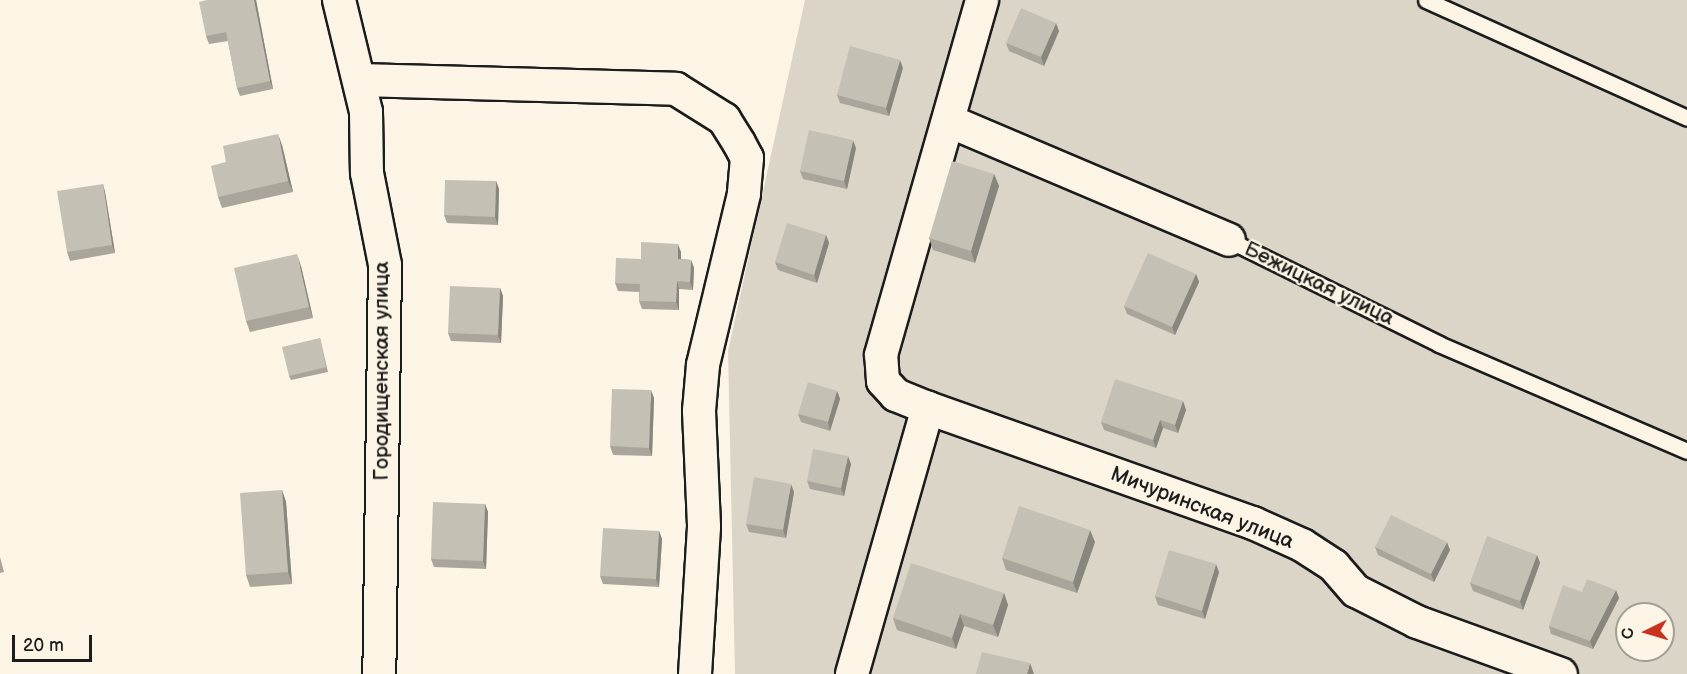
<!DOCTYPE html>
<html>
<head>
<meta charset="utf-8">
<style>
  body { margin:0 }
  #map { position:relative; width:1687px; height:674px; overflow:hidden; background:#fcf5e5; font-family:"Balsamiq Sans",sans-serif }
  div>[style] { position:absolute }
  .green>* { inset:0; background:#dbd5c8 }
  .roads { filter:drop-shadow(2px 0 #1c1c1c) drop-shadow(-2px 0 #1c1c1c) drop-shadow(0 2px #1c1c1c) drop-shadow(0 -2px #1c1c1c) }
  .lane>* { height:15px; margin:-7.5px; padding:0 7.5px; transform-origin:7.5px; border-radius:7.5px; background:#fcf5e5 }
  .street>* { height:32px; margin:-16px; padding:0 16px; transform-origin:16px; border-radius:16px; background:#fcf5e5 }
  .wall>* { inset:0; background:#a9a59a }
  .shaded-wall>* { inset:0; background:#89867d }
  .building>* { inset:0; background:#c4c0b3 }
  span { translate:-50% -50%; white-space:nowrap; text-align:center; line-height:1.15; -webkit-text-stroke:4.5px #fcf5e5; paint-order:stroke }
  .street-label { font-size:21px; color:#1c1c1c }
  .north { position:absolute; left:1615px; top:602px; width:60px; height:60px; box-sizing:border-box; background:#fcf5e5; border:2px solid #a29e95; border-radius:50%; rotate:265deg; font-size:16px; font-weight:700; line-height:24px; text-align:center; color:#1c1c1c }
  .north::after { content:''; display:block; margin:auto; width:21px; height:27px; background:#c8321e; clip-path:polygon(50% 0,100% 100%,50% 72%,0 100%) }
  .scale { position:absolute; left:12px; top:635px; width:80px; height:27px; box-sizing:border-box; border:3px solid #1c1c1c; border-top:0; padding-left:8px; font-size:18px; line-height:21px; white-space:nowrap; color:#1c1c1c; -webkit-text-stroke:4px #fcf5e5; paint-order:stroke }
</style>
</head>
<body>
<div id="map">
  <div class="green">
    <div style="clip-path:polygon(evenodd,805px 0,1687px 0,1687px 674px,735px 674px,728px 351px,805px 0,1627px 614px,1663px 614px,1663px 650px,1627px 650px,1627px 614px)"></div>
  </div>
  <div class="roads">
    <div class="lane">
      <div style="left:1426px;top:0;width:286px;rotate:24.3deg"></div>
      <div style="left:1229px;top:240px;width:234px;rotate:26.3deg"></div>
      <div style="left:1439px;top:344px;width:270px;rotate:23.3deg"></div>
    </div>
    <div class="street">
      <div style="left:339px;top:0;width:115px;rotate:76.4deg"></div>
      <div style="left:366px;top:112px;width:61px;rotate:89.1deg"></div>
      <div style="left:367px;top:173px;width:94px;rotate:78.9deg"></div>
      <div style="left:385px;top:265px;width:409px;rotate:90.8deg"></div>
      <div style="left:360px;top:80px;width:316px;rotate:1.6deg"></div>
      <div style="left:676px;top:89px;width:57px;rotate:32deg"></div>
      <div style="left:724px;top:119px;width:28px;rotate:58deg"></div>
      <div style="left:739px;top:143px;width:17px;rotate:62deg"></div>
      <div style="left:747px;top:158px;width:36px;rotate:95deg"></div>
      <div style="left:744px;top:194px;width:176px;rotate:103.5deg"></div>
      <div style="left:703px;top:365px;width:46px;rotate:95deg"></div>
      <div style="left:699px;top:411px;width:116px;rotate:87.5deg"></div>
      <div style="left:704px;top:527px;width:147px;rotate:93.5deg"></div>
      <div style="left:949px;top:121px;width:304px;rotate:23deg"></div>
      <div style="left:928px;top:408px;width:345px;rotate:19.5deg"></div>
      <div style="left:1253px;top:523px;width:54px;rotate:24.2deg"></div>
      <div style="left:1302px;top:545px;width:38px;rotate:33deg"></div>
      <div style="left:1334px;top:566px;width:33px;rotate:49deg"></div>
      <div style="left:1356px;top:591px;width:68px;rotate:26.9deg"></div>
      <div style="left:1417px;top:622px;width:153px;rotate:19.9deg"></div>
      <div style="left:852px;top:674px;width:277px;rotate:-74.1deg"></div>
      <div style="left:928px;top:408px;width:35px;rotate:-158deg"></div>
      <div style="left:896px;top:395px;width:19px;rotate:-133deg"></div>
      <div style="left:883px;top:381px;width:26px;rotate:-94deg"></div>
      <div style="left:881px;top:355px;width:369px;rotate:-74.1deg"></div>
    </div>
  </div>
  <div class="wall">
    <div style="clip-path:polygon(207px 0,256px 0,273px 89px,240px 96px,237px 88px,228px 41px,209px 44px,206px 36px)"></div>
    <div style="clip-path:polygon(1059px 31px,1044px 66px,1009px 51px,1006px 43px)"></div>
    <div style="clip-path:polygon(903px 68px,889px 116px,840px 103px,837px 95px)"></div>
    <div style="clip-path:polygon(282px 145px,293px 192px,222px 208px,218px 197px,226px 162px)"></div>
    <div style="clip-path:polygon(856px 148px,847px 189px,803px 179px,800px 171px)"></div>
    <div style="clip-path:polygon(994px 174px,999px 186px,975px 263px,933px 250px,929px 238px)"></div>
    <div style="clip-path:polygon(496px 181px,499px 189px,498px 225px,447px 223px,444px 215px)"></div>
    <div style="clip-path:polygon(103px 184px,105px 192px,115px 253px,70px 261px,67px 252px)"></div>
    <div style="clip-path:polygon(826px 235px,829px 243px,817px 283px,778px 270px,775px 262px)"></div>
    <div style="clip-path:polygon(681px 252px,681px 259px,691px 260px,694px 268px,693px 290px,679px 289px,679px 310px,642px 309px,639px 301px,639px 292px,618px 291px,615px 283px,641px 259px)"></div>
    <div style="clip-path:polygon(301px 266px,313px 318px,250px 332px,246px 321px)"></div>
    <div style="clip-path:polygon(1196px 274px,1199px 282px,1175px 335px,1127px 314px,1124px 306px)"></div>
    <div style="clip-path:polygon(500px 288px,503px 296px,501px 343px,451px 341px,448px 333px)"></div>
    <div style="clip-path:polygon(320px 338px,328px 372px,291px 380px,289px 376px)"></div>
    <div style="clip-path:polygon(837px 391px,840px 399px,830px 431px,801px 422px,798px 414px)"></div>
    <div style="clip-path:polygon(654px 398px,652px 456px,613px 455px,610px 446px)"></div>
    <div style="clip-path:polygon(1183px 401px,1186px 410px,1178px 433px,1163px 428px,1156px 448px,1104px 430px,1101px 422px)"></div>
    <div style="clip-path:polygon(851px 464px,844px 496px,810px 489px,807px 481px)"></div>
    <div style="clip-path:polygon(282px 490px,286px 502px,292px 584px,250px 587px,246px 575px)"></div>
    <div style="clip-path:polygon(794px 492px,786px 538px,749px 532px,746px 524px)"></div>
    <div style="clip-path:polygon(485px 504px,488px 512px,486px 569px,434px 567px,431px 559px)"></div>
    <div style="clip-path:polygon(659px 531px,662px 539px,659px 587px,603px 584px,600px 576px)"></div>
    <div style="clip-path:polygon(1095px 542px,1077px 593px,1006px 570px,1002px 558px)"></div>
    <div style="clip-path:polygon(1375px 547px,1450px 550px,1434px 582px,1378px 555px)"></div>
    <div style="clip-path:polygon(1537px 555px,1540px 563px,1523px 610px,1473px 591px,1470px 583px)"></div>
    <div style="clip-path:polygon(0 557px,4px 572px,0 573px)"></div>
    <div style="clip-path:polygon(1219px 572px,1205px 619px,1158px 605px,1155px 596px)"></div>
    <div style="clip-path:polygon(1582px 592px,1619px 598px,1593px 649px,1551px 634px,1549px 626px)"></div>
    <div style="clip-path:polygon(1004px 593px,1008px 605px,998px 637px,964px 626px,956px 649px,897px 630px,893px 618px)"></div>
  </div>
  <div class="shaded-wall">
    <div style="clip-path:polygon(254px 0,256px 0,273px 89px,270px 81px)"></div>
    <div style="clip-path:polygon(1056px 23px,1059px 31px,1044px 66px,1041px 57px)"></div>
    <div style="clip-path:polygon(900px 60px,903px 68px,889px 116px,886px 108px)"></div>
    <div style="clip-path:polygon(278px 134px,282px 145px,293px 192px,288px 181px)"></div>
    <div style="clip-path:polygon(853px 140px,856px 148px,847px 189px,844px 181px)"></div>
    <div style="clip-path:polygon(994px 174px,999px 186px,975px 263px,971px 251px)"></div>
    <div style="clip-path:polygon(496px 181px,499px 189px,498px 225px,495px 217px)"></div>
    <div style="clip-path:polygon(103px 184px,105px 192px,115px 253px,112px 245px)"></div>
    <div style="clip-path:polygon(826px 235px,829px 243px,817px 283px,814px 275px)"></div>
    <div style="clip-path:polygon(678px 244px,681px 252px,681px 267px,678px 259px)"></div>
    <div style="clip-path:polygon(297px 254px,301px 266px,313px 318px,309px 307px)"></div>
    <div style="clip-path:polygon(691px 260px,694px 268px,693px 290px,690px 282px)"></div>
    <div style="clip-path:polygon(1196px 274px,1199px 282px,1175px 335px,1172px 327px)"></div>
    <div style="clip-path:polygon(677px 281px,679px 289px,679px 310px,676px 302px)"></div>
    <div style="clip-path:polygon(500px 288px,503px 296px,501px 343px,498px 335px)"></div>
    <div style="clip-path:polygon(651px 390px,654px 398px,652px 456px,649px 448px)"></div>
    <div style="clip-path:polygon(837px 391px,840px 399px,830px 431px,828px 422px)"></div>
    <div style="clip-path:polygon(1183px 401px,1186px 410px,1178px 433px,1175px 425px)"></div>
    <div style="clip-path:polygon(1160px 420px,1163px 428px,1156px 448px,1153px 440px)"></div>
    <div style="clip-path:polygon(848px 456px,851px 464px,844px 496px,841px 488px)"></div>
    <div style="clip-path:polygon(791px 484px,794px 492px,786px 538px,783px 530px)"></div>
    <div style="clip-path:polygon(282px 490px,286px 502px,292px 584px,288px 572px)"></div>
    <div style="clip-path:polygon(485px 504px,488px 512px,486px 569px,483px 561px)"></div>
    <div style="clip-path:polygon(1090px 530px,1095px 542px,1077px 593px,1073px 582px)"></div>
    <div style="clip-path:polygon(659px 531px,662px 539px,659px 587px,656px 579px)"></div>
    <div style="clip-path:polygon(1447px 542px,1450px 550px,1434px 582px,1431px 574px)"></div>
    <div style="clip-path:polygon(1537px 555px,1540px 563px,1523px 610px,1520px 601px)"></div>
    <div style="clip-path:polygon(1216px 564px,1219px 572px,1205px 619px,1202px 611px)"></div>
    <div style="clip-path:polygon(1616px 590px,1619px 598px,1593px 649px,1590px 641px)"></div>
    <div style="clip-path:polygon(1004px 593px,1008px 605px,998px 637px,993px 625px)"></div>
    <div style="clip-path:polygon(960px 614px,964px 626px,956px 649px,952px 638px)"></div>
    <div style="clip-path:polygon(1030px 663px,1034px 674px,1027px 674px)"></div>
  </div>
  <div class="building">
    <div style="clip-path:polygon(207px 0,254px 0,270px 81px,237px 88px,226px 32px,206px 36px,199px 2px)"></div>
    <div style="clip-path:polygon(1021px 8px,1056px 23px,1041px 57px,1006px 43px)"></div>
    <div style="clip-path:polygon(850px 46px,900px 60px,886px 108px,837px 95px)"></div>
    <div style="clip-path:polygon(809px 130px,853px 140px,844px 181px,800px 171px)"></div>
    <div style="clip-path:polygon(278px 134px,288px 181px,218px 197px,211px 166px,226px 162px,223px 146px)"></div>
    <div style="clip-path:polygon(952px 161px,994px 174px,971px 251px,929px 238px)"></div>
    <div style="clip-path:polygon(445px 180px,496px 181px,495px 217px,444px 215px)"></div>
    <div style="clip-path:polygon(103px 184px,112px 245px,67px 252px,57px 191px)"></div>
    <div style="clip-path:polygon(787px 223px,826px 235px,814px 275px,775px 262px)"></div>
    <div style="clip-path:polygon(641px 242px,678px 244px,678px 259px,691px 260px,690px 282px,677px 281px,676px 302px,639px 301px,640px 284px,615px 283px,616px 258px,641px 259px)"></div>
    <div style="clip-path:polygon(1148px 253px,1196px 274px,1172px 327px,1124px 306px)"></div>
    <div style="clip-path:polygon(297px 254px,309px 307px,246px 321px,234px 268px)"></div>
    <div style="clip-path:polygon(450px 286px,500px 288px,498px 335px,448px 333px)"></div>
    <div style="clip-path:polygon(320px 338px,326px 367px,289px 376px,282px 347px)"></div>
    <div style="clip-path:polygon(1115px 379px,1183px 401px,1175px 425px,1160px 420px,1153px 440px,1101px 422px)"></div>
    <div style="clip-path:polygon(808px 382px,837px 391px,828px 422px,798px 414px)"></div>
    <div style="clip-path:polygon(612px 389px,651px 390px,649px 448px,610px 446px)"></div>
    <div style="clip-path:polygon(813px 449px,848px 456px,841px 488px,807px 481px)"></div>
    <div style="clip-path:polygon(754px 477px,791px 484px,783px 530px,746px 524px)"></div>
    <div style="clip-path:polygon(282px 490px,288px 572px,246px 575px,240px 493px)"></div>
    <div style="clip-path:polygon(433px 502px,485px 504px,483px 561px,431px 559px)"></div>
    <div style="clip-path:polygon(1019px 506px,1090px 530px,1073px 582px,1002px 558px)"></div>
    <div style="clip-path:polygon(1391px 515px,1447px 542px,1431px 574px,1375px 547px)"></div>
    <div style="clip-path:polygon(603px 528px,659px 531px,656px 579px,600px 576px)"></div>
    <div style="clip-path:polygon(1487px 536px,1537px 555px,1520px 601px,1470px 583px)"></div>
    <div style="clip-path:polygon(1169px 550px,1216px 564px,1202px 611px,1155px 596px)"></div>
    <div style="clip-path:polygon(911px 563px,1004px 593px,993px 625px,960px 614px,952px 638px,893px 618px)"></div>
    <div style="clip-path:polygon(1587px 579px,1616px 590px,1590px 641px,1549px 626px,1563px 585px,1582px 592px)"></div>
    <div style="clip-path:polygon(982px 652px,1030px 663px,1027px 674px,976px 674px)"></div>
  </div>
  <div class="street-label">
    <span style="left:1319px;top:284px;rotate:26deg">Бежицкая улица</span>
    <span style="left:382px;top:371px;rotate:-90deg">Городищенская улица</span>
    <span style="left:1202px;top:508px;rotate:21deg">Мичуринская улица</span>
  </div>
  <div class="north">С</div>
  <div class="scale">20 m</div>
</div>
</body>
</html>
